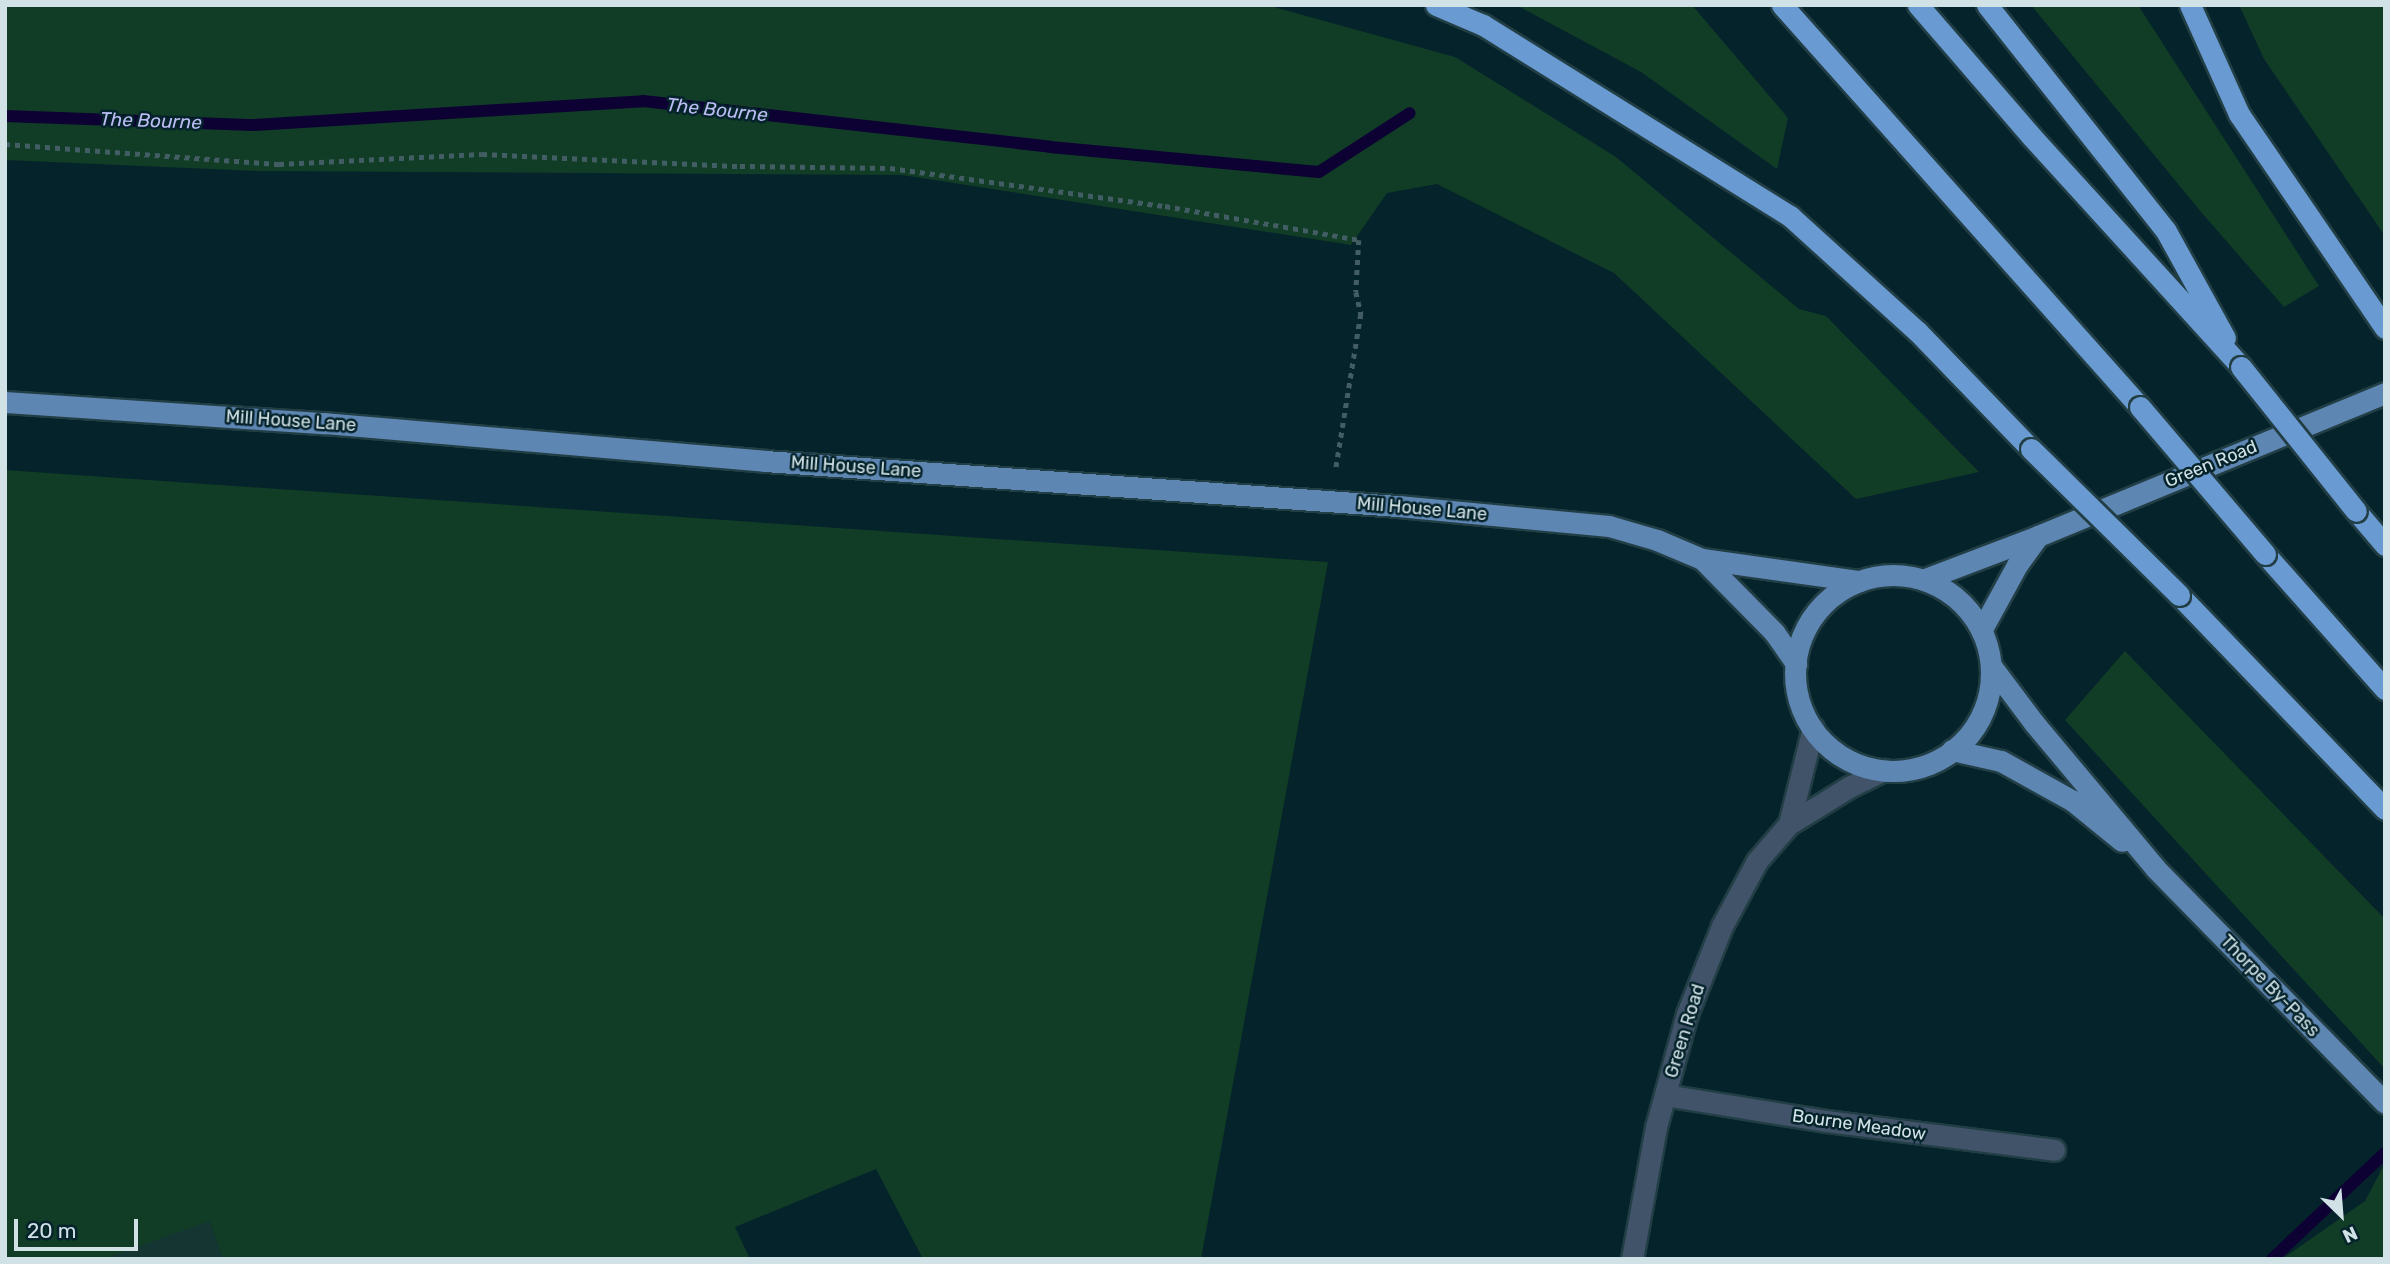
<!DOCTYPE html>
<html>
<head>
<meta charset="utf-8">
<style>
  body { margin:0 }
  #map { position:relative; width:2390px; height:1264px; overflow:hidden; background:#05232b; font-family:Rubik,sans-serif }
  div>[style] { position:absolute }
  .green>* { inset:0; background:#113c26 }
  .stream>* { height:12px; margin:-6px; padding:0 6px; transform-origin:6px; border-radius:6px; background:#0d0033 }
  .building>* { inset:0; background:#143532 }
  .path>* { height:4.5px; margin-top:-2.25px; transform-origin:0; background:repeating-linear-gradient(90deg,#435d64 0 5px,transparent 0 10px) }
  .roads { filter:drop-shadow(2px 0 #223e45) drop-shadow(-2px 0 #223e45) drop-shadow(0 2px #223e45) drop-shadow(0 -2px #223e45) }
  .minor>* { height:21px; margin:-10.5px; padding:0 10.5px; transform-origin:10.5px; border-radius:10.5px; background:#405369 }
  .major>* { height:21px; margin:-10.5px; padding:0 10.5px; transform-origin:10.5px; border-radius:10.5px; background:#5e86b3 }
  .major>.ring { margin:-10.5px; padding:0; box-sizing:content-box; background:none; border:21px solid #5e86b3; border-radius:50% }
  .highway>* { height:21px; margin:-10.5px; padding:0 10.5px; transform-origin:10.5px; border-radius:10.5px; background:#699ad1 }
  .bridges { filter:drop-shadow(2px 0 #223e45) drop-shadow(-2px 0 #223e45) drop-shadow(0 2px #223e45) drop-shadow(0 -2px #223e45) }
  .highway-bridge>* { height:21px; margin:-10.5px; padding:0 10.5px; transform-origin:10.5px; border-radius:10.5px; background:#699ad1 }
  span { translate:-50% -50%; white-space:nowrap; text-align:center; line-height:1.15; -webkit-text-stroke:5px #05232b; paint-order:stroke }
  .street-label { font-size:18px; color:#d1e2e7 }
  .water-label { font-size:19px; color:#bcbdf4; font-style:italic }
  .frame { position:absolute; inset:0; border:7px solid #d1e2e7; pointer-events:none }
  .north { position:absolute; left:2306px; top:1180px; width:70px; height:70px; -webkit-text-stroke:5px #05232b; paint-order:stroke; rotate:155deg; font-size:19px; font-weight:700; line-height:28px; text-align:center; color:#d1e2e7 }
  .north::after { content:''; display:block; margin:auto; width:24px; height:32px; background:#d1e2e7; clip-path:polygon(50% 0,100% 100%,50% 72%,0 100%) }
  .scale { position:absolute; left:14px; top:1219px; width:124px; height:32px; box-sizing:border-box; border:4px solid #d1e2e7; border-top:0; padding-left:9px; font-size:21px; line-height:24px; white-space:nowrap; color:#d1e2e7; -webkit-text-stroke:5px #05232b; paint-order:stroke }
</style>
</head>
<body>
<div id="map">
  <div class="green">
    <div style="clip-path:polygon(5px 5px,1266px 5px,1455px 57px,1616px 157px,1799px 309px,1826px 316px,1979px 472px,1856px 499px,1614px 273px,1437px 184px,1387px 193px,1351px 245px,902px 175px,257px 171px,5px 160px)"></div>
    <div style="clip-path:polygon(1516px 5px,1692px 5px,1788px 118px,1777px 169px,1641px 72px)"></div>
    <div style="clip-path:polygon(2031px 5px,2138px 5px,2319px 286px,2284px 307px,2201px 212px)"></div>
    <div style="clip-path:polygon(2239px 5px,2385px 5px,2385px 236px,2264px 59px)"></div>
    <div style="clip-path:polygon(5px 470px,1328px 562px,1201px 1259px,923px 1259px,876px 1169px,735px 1227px,750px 1259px,5px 1259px)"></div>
    <div style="clip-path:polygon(2125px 651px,2385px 919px,2385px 1069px,2065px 720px)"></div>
    <div style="clip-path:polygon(2385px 1163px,2385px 1259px,2282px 1259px,2365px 1201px)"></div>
  </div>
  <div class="stream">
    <div style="left:5px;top:116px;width:249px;rotate:2.1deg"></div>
    <div style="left:254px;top:125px;width:390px;rotate:-3.5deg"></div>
    <div style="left:643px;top:101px;width:410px;rotate:6.4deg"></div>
    <div style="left:1050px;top:147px;width:270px;rotate:5.3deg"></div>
    <div style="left:1319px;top:172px;width:108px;rotate:-33deg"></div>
    <div style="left:2272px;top:1259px;width:155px;rotate:-43.2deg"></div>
  </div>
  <div class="building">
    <div style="clip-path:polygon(210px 1221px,223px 1259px,106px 1259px,106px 1258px)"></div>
  </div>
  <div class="path">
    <div style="left:5px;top:144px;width:275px;rotate:4.2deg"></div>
    <div style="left:279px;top:164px;width:203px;rotate:-2.8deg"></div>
    <div style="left:482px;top:154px;width:258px;rotate:2.7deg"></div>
    <div style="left:740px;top:166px;width:150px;rotate:0.8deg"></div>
    <div style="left:890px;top:168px;width:278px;rotate:7.9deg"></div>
    <div style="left:1165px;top:206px;width:197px;rotate:9.9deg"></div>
    <div style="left:1359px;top:240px;width:52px;rotate:93.3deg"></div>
    <div style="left:1356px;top:292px;width:23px;rotate:77deg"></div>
    <div style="left:1361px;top:314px;width:157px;rotate:99.2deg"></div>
  </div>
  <div class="roads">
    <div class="minor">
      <div style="left:1789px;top:824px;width:99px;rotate:-76deg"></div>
      <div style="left:1665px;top:1095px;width:163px;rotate:9.2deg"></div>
      <div style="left:1826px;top:1121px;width:230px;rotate:7.2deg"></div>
      <div style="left:1632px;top:1259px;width:134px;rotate:-79.7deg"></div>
      <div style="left:1656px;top:1127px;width:117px;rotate:-74.7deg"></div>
      <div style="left:1687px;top:1014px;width:95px;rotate:-68.3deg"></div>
      <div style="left:1722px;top:926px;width:74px;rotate:-61.7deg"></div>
      <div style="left:1757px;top:861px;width:49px;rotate:-49.1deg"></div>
      <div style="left:1789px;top:824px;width:70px;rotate:-31.7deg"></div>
      <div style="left:1849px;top:787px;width:39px;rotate:-26deg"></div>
    </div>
    <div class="major">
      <div style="left:5px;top:402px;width:320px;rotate:3.8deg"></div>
      <div style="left:324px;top:423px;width:443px;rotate:4.9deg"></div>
      <div style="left:765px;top:461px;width:635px;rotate:4.07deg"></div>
      <div style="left:1398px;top:506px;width:212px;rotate:5.4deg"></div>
      <div style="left:1609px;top:526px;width:50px;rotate:16.3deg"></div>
      <div style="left:1657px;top:540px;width:49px;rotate:22.9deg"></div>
      <div style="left:1702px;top:559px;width:159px;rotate:8deg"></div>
      <div style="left:1702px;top:559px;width:103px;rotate:45.4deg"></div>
      <div style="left:1774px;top:632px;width:39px;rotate:55deg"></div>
      <div class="ring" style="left:1795px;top:575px;width:175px;height:175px"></div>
      <div style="left:1925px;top:579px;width:121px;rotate:-20.8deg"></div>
      <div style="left:2038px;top:536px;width:375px;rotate:-22.4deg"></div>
      <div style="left:1982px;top:629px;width:73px;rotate:-61.3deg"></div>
      <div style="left:2017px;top:565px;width:36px;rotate:-54deg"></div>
      <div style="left:1992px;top:667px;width:70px;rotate:53.1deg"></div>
      <div style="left:2034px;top:723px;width:190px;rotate:50.1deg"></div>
      <div style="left:2156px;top:869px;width:327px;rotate:45.6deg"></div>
      <div style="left:1952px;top:750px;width:50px;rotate:12.7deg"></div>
      <div style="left:2001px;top:761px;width:82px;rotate:29.1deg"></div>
      <div style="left:2073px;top:801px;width:63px;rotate:39.2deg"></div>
    </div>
    <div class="highway">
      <div style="left:1436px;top:5px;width:51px;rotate:23.1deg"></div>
      <div style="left:1483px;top:25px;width:362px;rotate:31.9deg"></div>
      <div style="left:1790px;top:216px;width:171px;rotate:42.2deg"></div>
      <div style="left:1917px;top:331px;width:164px;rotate:46deg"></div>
      <div style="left:1782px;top:5px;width:538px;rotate:48.31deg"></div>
      <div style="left:1918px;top:5px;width:174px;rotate:49.2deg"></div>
      <div style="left:2032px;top:137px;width:311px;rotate:47.7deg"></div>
      <div style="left:1987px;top:5px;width:288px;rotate:51.6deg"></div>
      <div style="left:2166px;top:231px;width:122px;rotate:61.1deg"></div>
      <div style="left:2190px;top:5px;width:120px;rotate:65.8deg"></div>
      <div style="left:2239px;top:114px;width:259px;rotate:55.7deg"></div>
      <div style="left:2356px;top:511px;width:45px;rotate:49.5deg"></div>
      <div style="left:2265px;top:554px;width:181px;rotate:48.4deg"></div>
      <div style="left:2179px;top:595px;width:297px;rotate:46.1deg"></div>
    </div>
  </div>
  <div class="bridges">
    <div class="highway-bridge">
      <div style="left:2241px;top:367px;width:184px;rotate:51.4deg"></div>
      <div style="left:2140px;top:407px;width:193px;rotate:49.6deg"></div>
      <div style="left:2031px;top:449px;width:208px;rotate:44.6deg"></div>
    </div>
  </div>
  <div class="street-label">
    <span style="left:291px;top:421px;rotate:4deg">Mill House Lane</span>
    <span style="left:2211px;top:464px;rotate:-22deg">Green Road</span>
    <span style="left:856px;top:467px;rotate:4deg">Mill House Lane</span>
    <span style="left:1422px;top:509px;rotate:5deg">Mill House Lane</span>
    <span style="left:2270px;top:986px;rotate:46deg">Thorpe By-Pass</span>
    <span style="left:1685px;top:1031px;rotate:-73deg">Green Road</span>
    <span style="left:1859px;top:1125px;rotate:8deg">Bourne Meadow</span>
  </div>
  <div class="water-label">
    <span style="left:717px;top:110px;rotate:6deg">The Bourne</span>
    <span style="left:151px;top:121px;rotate:2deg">The Bourne</span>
  </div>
  <div class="frame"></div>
  <div class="north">N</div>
  <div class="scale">20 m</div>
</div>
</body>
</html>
